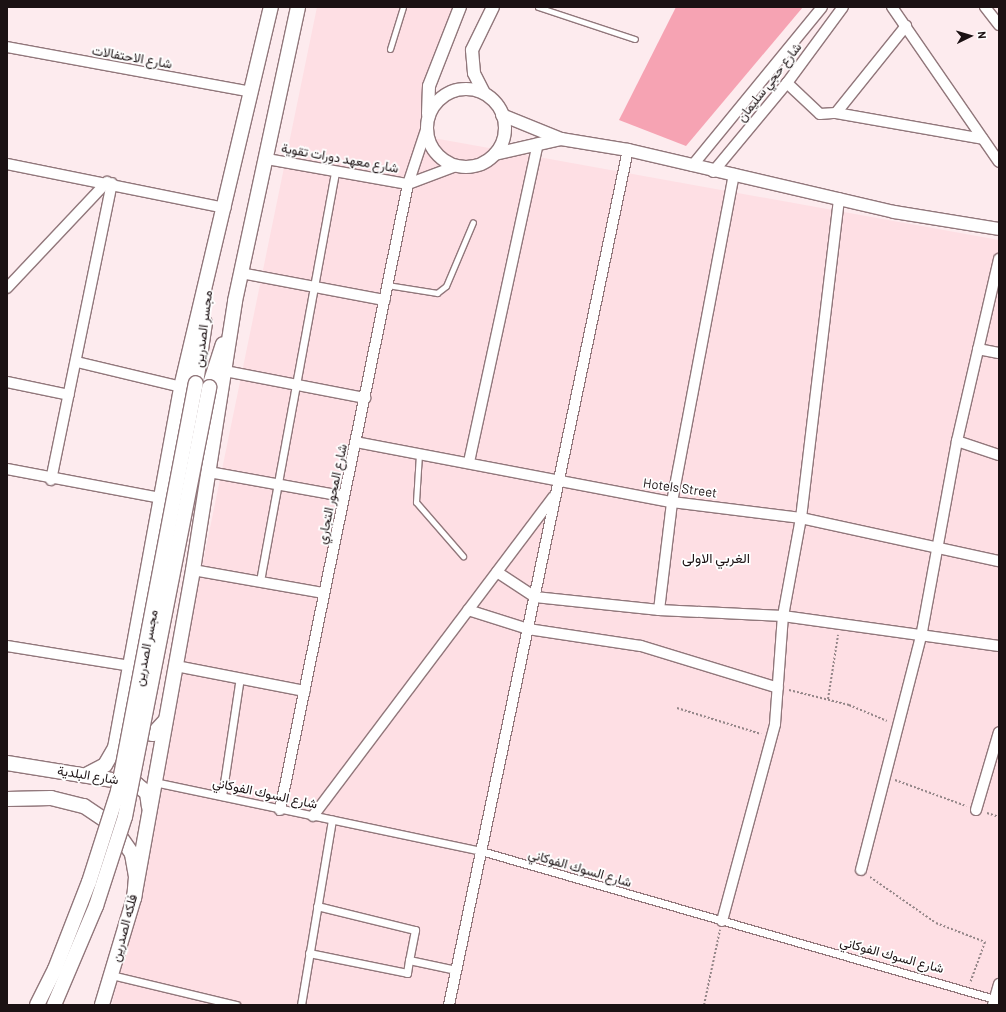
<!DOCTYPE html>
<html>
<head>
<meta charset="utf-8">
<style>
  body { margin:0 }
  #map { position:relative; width:1006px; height:1012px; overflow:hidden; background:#fdebee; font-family:Barlow,Vazirmatn,sans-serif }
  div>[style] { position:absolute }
  .built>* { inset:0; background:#fedfe4 }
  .green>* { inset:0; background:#f6a3b3 }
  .path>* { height:2px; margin-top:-1px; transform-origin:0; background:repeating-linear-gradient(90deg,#948688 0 2px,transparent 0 4px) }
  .roads { filter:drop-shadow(1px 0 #91777b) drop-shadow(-1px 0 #91777b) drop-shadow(0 1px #91777b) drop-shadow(0 -1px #91777b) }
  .service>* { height:5px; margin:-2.5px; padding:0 2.5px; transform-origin:2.5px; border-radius:2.5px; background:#fff }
  .pedestrian>* { height:7px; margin:-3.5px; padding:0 3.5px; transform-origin:3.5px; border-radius:3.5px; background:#fff }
  .minor>* { height:10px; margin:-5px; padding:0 5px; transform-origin:5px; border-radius:5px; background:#fff }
  .tertiary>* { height:12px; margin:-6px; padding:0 6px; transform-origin:6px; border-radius:6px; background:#fff }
  .tertiary>.ring { margin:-6px; padding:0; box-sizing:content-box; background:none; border:12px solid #fff; border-radius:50% }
  .secondary>* { height:14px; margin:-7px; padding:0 7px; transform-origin:7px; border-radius:7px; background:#fff }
  .bridges { filter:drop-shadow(1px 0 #91777b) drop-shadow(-1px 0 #91777b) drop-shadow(0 1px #91777b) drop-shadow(0 -1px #91777b) }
  .secondary-bridge>* { height:14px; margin:-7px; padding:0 7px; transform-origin:7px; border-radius:7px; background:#fff }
  span { translate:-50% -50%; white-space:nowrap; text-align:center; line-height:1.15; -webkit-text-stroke:3.5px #fff; paint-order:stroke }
  .street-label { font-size:13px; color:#1b1113 }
  .neighbourhood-label { font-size:14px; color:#1b1113 }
  .frame { position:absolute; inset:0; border:8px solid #1b1113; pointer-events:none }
  .north { position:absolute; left:950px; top:16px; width:40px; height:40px; -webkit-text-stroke:3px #fff; paint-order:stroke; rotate:85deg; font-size:11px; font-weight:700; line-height:16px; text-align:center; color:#1b1113 }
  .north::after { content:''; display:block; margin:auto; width:14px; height:18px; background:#1b1113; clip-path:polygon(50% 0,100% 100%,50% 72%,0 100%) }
</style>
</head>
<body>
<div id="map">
  <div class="built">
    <div style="clip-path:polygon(317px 7px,454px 7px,422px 136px,999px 240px,999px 1005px,112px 1005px)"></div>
  </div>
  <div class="green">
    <div style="clip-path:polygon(676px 7px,803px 7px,686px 146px,619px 120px)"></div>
  </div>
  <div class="path">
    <div style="left:789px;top:690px;width:62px;rotate:14deg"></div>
    <div style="left:849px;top:705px;width:41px;rotate:22.8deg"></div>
    <div style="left:828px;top:699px;width:65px;rotate:-81.1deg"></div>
    <div style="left:677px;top:708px;width:88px;rotate:17.2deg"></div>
    <div style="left:895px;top:780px;width:76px;rotate:20.1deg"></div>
    <div style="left:987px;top:813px;width:13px;rotate:18deg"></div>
    <div style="left:870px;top:877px;width:80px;rotate:34.9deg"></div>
    <div style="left:936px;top:923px;width:53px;rotate:21.2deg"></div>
    <div style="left:985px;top:942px;width:44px;rotate:110.1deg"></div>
    <div style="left:704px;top:1005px;width:77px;rotate:-78deg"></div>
  </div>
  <div class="roads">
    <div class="service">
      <div style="left:538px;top:7px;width:102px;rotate:18.3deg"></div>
      <div style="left:390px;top:49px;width:44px;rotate:-72.8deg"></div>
      <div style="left:387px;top:285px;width:51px;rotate:9.1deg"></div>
      <div style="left:437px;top:293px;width:11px;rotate:-38deg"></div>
      <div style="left:446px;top:286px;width:69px;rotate:-67.1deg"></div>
      <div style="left:419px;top:454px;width:48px;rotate:93.6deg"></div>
      <div style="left:416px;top:502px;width:72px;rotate:49deg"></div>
    </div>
    <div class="pedestrian">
      <div style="left:260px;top:581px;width:417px;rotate:-79.6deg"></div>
      <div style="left:154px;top:782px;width:334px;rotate:11.9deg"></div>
      <div style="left:481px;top:851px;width:538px;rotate:16.08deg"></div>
      <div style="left:222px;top:796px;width:120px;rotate:-81.4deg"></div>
      <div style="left:317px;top:906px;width:101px;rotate:13.8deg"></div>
      <div style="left:415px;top:930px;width:31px;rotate:101deg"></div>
      <div style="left:309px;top:953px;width:100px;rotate:11.5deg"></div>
      <div style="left:407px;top:973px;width:13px;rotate:-81deg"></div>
      <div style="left:409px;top:960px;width:48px;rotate:12deg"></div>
      <div style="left:111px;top:975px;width:129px;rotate:13.5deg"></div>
      <div style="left:301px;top:1005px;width:188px;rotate:-80.5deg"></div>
    </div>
    <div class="minor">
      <div style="left:892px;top:7px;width:188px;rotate:55.4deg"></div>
      <div style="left:985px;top:7px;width:23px;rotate:52deg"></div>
      <div style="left:7px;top:47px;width:249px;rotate:10.4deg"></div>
      <div style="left:787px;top:83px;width:45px;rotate:43.2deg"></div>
      <div style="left:820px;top:114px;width:16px;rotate:-4deg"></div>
      <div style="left:836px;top:113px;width:112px;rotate:-51.2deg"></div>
      <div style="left:836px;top:113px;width:149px;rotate:10deg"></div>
      <div style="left:267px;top:159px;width:143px;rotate:10.1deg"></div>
      <div style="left:7px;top:164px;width:223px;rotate:11.4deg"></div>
      <div style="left:692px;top:166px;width:205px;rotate:-50.7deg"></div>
      <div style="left:713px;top:172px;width:116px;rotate:-50.3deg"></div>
      <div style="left:787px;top:83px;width:94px;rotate:-53.6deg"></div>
      <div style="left:408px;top:184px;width:51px;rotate:-20.6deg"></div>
      <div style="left:241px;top:273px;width:146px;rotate:10.7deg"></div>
      <div style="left:7px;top:288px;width:146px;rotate:-46.7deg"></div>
      <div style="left:978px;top:349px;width:21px;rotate:11deg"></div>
      <div style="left:77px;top:362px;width:107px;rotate:13.5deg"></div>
      <div style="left:225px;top:371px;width:143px;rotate:10.9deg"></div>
      <div style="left:7px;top:382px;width:63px;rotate:11.8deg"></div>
      <div style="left:957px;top:441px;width:44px;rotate:18.4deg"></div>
      <div style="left:356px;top:442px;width:322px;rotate:10.8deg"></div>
      <div style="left:672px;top:502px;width:130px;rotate:7.1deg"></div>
      <div style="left:801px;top:518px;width:203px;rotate:12.3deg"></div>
      <div style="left:469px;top:462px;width:326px;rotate:-77.8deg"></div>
      <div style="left:7px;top:469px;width:157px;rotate:10.7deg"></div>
      <div style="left:209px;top:472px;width:136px;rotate:10.2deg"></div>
      <div style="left:51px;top:480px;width:303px;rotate:-78.4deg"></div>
      <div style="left:193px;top:570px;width:133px;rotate:10deg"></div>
      <div style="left:497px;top:572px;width:45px;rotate:33.3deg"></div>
      <div style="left:535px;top:597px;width:125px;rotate:6deg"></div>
      <div style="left:659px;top:610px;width:124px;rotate:2.8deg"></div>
      <div style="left:783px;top:616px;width:218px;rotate:7.9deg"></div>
      <div style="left:468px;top:610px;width:63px;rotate:17.6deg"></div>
      <div style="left:528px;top:629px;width:114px;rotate:8.6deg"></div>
      <div style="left:641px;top:646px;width:143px;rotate:17deg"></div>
      <div style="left:659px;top:610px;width:109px;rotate:-83.1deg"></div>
      <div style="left:672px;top:502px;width:334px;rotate:-79.3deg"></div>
      <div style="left:7px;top:646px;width:126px;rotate:9.2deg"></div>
      <div style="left:176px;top:666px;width:131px;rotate:11deg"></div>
      <div style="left:280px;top:810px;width:639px;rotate:-78.44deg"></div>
      <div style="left:408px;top:184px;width:60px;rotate:-71.6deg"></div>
      <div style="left:976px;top:810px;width:81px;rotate:-73.6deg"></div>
      <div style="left:313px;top:816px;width:399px;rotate:-53deg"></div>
      <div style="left:861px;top:870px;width:241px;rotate:-75.6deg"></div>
      <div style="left:921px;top:637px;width:199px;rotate:-79.6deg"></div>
      <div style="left:957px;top:441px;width:187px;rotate:-77deg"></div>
      <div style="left:722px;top:921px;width:204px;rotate:-74.9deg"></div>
      <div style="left:775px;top:724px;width:108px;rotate:-85.8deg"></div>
      <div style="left:783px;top:616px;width:100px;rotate:-79.6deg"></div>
      <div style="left:801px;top:518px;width:322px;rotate:-83.2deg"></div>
      <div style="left:449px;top:1005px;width:874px;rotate:-78.18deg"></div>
      <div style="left:993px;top:1005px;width:22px;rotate:-74deg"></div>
    </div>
    <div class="tertiary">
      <div class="ring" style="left:427px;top:89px;width:66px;height:66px"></div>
      <div style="left:484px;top:93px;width:22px;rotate:-117deg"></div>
      <div style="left:474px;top:73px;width:23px;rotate:-95deg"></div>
      <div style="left:472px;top:50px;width:48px;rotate:-64deg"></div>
      <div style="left:428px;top:114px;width:28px;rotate:-88deg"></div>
      <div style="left:429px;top:86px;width:85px;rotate:-68.6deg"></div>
      <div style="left:502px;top:115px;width:64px;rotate:22.1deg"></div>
      <div style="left:561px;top:139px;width:68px;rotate:9.3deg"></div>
      <div style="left:628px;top:150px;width:273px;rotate:13.1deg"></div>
      <div style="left:894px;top:212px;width:106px;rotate:9.2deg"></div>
      <div style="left:495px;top:154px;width:68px;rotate:-12.8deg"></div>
    </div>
    <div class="secondary">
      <div style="left:196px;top:383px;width:61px;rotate:-81.5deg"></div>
      <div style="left:209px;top:387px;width:45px;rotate:-72deg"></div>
      <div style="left:129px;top:731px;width:24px;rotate:7deg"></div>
      <div style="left:153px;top:734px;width:18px;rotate:-47deg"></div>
      <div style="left:7px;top:763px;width:131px;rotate:9.2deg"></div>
      <div style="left:136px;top:784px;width:14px;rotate:39deg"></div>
      <div style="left:147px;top:793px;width:14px;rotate:82deg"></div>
      <div style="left:88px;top:774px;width:19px;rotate:-28deg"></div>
      <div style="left:105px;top:765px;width:20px;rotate:-60deg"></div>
      <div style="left:115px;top:748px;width:367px;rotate:-79.6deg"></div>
      <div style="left:181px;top:387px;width:391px;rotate:-76.7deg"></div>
      <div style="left:7px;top:799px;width:44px;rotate:-1.3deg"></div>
      <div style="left:51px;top:798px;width:34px;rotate:14deg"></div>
      <div style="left:84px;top:806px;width:34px;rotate:34deg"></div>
      <div style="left:112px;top:825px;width:35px;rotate:55deg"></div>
      <div style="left:132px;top:854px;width:23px;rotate:80deg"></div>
      <div style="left:136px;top:877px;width:21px;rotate:95deg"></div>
      <div style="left:134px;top:898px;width:112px;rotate:106.7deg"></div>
      <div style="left:134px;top:898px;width:333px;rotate:-79.8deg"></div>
      <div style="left:193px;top:570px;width:272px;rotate:-81.1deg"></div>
      <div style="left:235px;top:301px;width:301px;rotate:-77.9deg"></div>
    </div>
  </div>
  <div class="bridges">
    <div class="secondary-bridge">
      <div style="left:37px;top:1005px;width:40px;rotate:-63.4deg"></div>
      <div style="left:55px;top:969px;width:93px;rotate:-68.7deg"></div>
      <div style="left:89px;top:882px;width:96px;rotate:-72.3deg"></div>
      <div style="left:118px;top:791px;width:415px;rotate:-79.2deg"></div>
      <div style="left:54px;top:1005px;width:108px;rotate:-67deg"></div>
      <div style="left:96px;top:906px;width:94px;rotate:-72deg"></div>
      <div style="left:125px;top:817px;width:438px;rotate:-78.9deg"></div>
    </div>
  </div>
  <div class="street-label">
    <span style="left:132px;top:57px;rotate:10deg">شارع الاحتفالات</span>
    <span style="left:769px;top:82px;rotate:-52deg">شارع حجي سليمان</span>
    <span style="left:340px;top:158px;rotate:10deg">شارع معهد دورات تقوية</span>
    <span style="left:203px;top:329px;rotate:-83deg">مجسر الصدرين</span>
    <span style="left:680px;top:488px;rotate:8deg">Hotels Street</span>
    <span style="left:332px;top:494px;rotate:-78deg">شارع المحور التجاري</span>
    <span style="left:146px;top:648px;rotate:-79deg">مجسر الصدرين</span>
    <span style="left:88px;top:775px;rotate:9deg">شارع البلدية</span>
    <span style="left:265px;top:793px;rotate:12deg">شارع السوك الفوكاني</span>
    <span style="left:580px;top:868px;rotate:16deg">شارع السوك الفوكاني</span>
    <span style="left:124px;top:928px;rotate:-75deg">فلكه الصدرين</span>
    <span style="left:892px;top:955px;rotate:15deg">شارع السوك الفوكاني</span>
  </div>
  <div class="neighbourhood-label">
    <span style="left:716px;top:558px">الغربي الاولى</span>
  </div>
  <div class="frame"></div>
  <div class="north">N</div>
</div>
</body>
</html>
